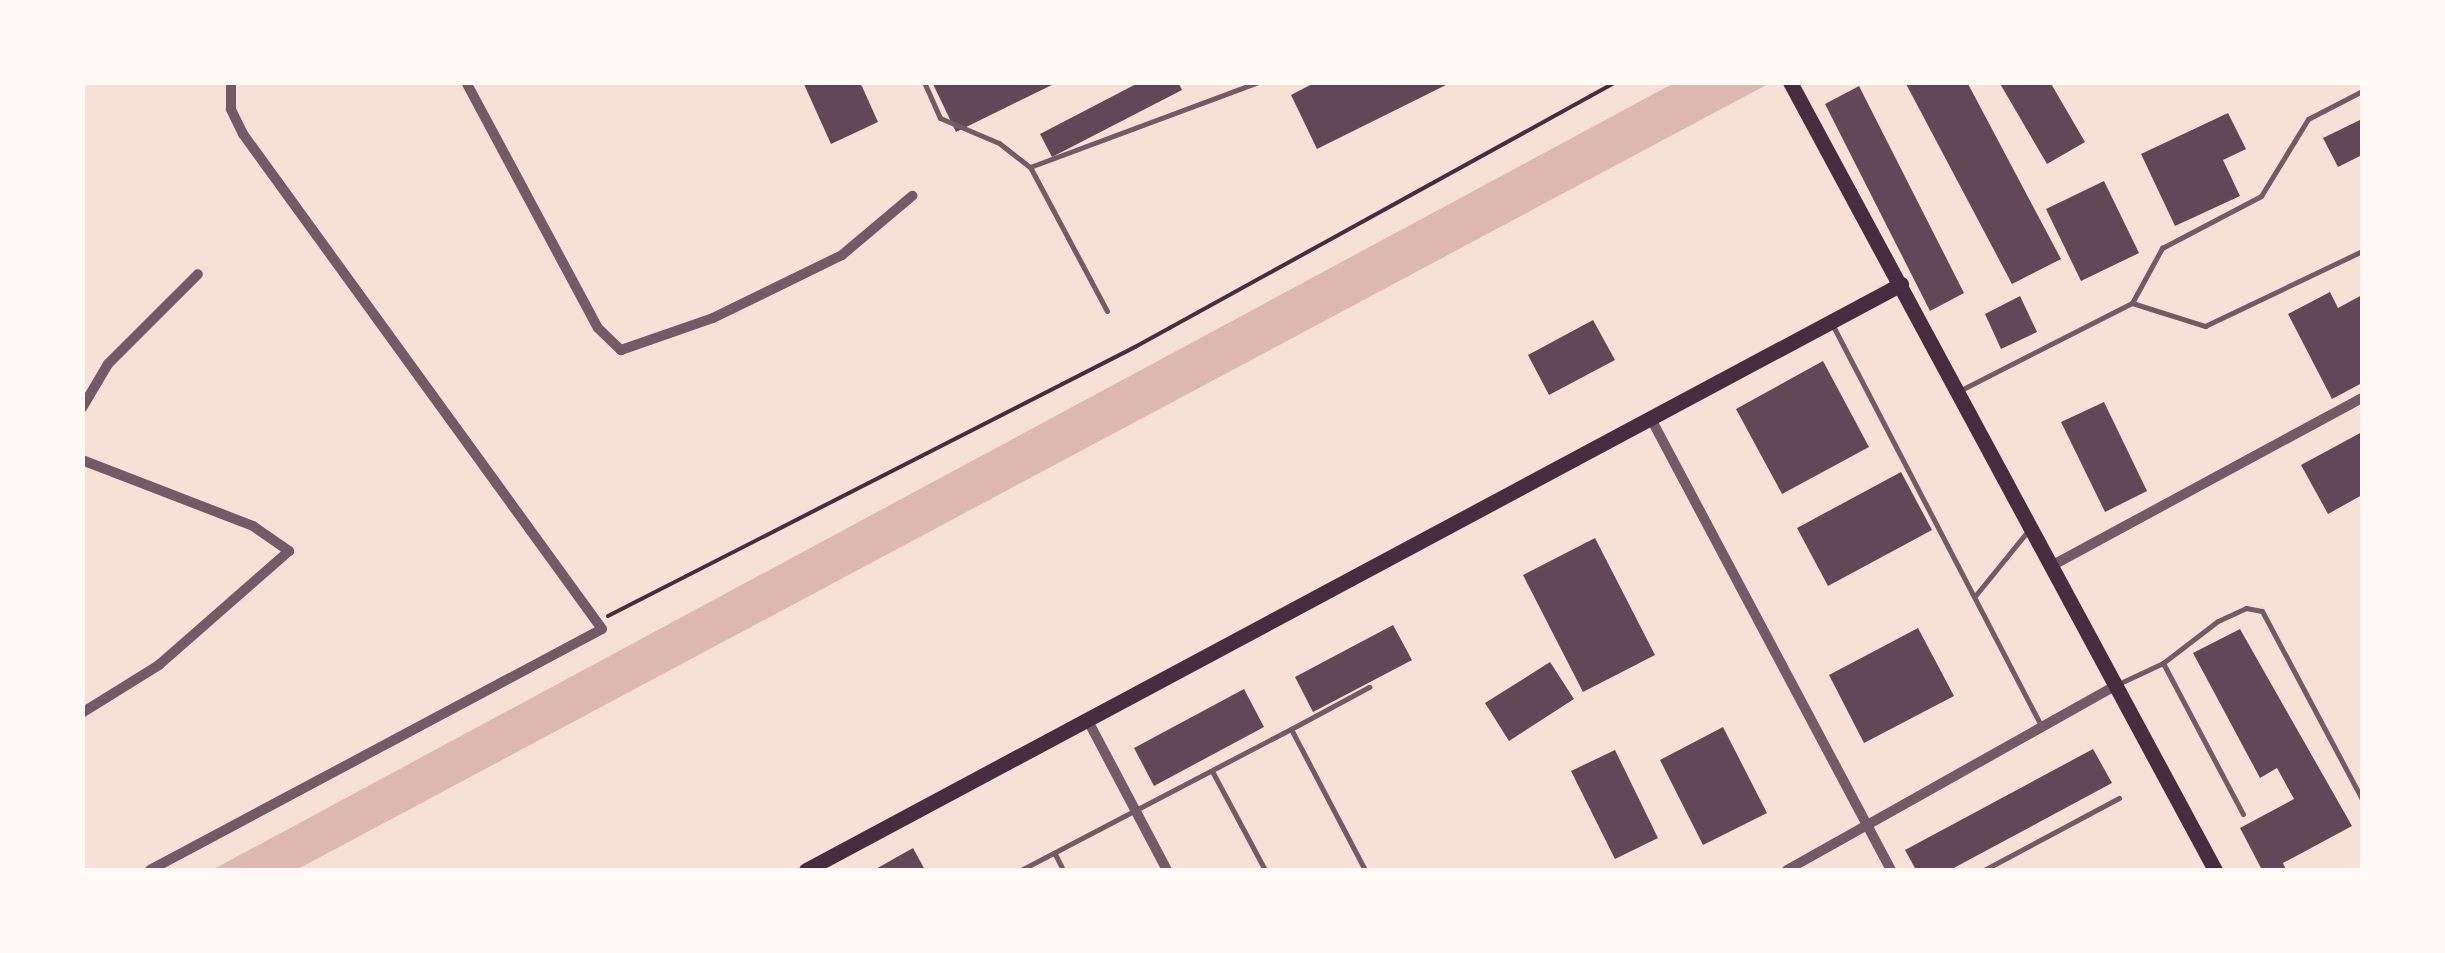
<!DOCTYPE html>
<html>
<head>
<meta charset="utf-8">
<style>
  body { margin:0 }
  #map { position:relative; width:2445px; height:953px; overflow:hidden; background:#f7e1d7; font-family:"PT Sans Narrow",sans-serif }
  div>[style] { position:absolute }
  .water>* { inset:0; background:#dcb8b0 }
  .building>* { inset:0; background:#644757 }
  .path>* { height:4px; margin:-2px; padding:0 2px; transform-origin:2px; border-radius:2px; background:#4a2c40 }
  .service>* { height:5px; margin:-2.5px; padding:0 2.5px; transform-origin:2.5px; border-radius:2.5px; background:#755966 }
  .minor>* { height:10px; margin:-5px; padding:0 5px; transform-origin:5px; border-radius:5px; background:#755966 }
  .secondary>* { height:15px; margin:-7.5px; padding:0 7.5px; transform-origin:7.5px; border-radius:7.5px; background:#4a2c40 }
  span { translate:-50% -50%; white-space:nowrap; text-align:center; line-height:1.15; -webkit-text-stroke:8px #fffaf5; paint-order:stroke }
  .frame { position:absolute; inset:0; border:85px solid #fffaf5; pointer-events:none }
</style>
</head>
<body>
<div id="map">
  <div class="water">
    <div style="clip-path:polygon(1674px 83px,1770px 83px,296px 870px,212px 870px)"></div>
  </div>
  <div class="building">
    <div style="clip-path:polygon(803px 82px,860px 82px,878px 122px,831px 144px)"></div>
    <div style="clip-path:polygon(932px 82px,1058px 82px,956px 132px)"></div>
    <div style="clip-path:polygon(1140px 82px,1178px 82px,1182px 90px,1052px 157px,1040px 134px)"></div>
    <div style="clip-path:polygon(1316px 82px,1452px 82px,1317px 149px,1291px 95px)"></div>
    <div style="clip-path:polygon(1905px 82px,1967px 82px,2061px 259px,2012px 284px)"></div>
    <div style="clip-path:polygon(1999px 82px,2050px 82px,2085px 142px,2047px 164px)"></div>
    <div style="clip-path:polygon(1859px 86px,1964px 293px,1930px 311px,1825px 104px)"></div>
    <div style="clip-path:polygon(2228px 113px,2246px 149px,2223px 160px,2240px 196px,2175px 226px,2141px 154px)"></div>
    <div style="clip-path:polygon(2362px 119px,2362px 155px,2338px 167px,2323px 138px)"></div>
    <div style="clip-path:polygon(2104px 181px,2139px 253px,2081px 281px,2046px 209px)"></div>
    <div style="clip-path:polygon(2330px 292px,2338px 308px,2362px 295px,2362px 383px,2332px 399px,2288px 314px)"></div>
    <div style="clip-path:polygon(2020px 296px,2037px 332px,2001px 349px,1985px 314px)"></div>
    <div style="clip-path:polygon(1593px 320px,1615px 360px,1549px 395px,1528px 355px)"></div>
    <div style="clip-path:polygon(1823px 361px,1869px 447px,1782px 494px,1736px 409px)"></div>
    <div style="clip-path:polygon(2104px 402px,2147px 491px,2105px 512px,2061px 422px)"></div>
    <div style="clip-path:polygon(2362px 432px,2362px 495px,2328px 514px,2301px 465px)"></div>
    <div style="clip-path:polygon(1901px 472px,1932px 530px,1828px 586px,1797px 528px)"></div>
    <div style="clip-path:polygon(1595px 538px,1655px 655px,1583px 692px,1523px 575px)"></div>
    <div style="clip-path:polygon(1393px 625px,1412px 660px,1313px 712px,1295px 677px)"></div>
    <div style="clip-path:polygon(1918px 628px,1954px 696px,1864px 743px,1829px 675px)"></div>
    <div style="clip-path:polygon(2240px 629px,2352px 826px,2283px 863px,2286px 870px,2262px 870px,2240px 828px,2294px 799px,2277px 768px,2260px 778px,2193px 653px)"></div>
    <div style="clip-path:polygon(1550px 662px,1574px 699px,1509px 741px,1485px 703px)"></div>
    <div style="clip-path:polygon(1244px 689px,1264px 727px,1154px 786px,1134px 748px)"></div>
    <div style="clip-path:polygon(1723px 727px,1767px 813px,1703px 845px,1660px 760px)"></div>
    <div style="clip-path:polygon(2093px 749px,2112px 783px,1950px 870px,1916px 870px,1905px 850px)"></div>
    <div style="clip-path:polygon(1615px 750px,1658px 838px,1615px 859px,1571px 771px)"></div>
    <div style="clip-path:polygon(913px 848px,925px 870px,874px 870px)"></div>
  </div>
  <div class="path">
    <div style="left:608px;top:616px;width:592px;rotate:-27.04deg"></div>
    <div style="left:1135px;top:347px;width:549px;rotate:-28.85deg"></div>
  </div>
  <div class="service">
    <div style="left:924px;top:82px;width:39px;rotate:66deg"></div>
    <div style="left:940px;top:118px;width:64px;rotate:23deg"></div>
    <div style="left:999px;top:143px;width:39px;rotate:38deg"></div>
    <div style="left:2132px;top:303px;width:63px;rotate:-61.4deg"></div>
    <div style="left:2162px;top:248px;width:112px;rotate:-27.7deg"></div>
    <div style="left:2261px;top:196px;width:90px;rotate:-58.6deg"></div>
    <div style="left:2308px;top:119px;width:61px;rotate:-27.4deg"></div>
    <div style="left:1107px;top:311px;width:163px;rotate:-118.1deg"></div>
    <div style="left:1030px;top:167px;width:244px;rotate:-20.4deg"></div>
    <div style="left:1832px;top:324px;width:454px;rotate:62.5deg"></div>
    <div style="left:1959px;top:391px;width:194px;rotate:-27deg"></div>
    <div style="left:2132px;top:303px;width:77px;rotate:17.5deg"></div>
    <div style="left:2205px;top:326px;width:174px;rotate:-25.5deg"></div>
    <div style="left:1975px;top:596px;width:82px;rotate:-50.9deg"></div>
    <div style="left:2163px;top:663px;width:171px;rotate:62.1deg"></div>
    <div style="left:2116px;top:685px;width:52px;rotate:-25.1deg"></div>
    <div style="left:2163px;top:663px;width:69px;rotate:-37.4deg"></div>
    <div style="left:2218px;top:621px;width:31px;rotate:-25deg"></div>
    <div style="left:2246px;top:608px;width:16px;rotate:11deg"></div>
    <div style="left:2262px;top:611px;width:213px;rotate:62deg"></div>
    <div style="left:1291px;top:729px;width:89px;rotate:-28.3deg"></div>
    <div style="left:1212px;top:771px;width:112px;rotate:61.8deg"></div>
    <div style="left:1055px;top:854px;width:18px;rotate:63deg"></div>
    <div style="left:1021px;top:870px;width:305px;rotate:-27.6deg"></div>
    <div style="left:1291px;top:729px;width:159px;rotate:62.3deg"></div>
    <div style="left:1984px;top:870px;width:153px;rotate:-28.1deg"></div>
  </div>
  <div class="minor">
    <div style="left:466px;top:82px;width:279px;rotate:61.8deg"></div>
    <div style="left:598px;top:328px;width:32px;rotate:44deg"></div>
    <div style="left:621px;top:350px;width:97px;rotate:-19.2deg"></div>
    <div style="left:713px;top:318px;width:144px;rotate:-26deg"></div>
    <div style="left:842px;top:255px;width:92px;rotate:-40.1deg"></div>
    <div style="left:82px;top:408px;width:51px;rotate:-59.4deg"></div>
    <div style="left:108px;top:364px;width:127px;rotate:-45deg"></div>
    <div style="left:1650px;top:417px;width:513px;rotate:61.99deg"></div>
    <div style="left:82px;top:460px;width:183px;rotate:21.1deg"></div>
    <div style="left:253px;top:526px;width:44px;rotate:34.8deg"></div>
    <div style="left:289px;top:551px;width:173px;rotate:138.8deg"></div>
    <div style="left:159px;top:665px;width:91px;rotate:148.1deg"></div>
    <div style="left:2053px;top:565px;width:351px;rotate:-28.4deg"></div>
    <div style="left:1087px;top:719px;width:171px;rotate:62.1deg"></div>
    <div style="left:150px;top:870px;width:512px;rotate:-28.07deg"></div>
    <div style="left:602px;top:629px;width:611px;rotate:-125.95deg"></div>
    <div style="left:243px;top:134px;width:28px;rotate:-116deg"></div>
    <div style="left:231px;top:109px;width:27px;rotate:-90deg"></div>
    <div style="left:1787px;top:870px;width:377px;rotate:-29.3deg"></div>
  </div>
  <div class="secondary">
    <div style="left:1790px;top:82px;width:895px;rotate:61.66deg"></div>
    <div style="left:806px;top:870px;width:1242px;rotate:-28.15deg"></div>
  </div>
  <div class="frame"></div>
</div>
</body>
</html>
